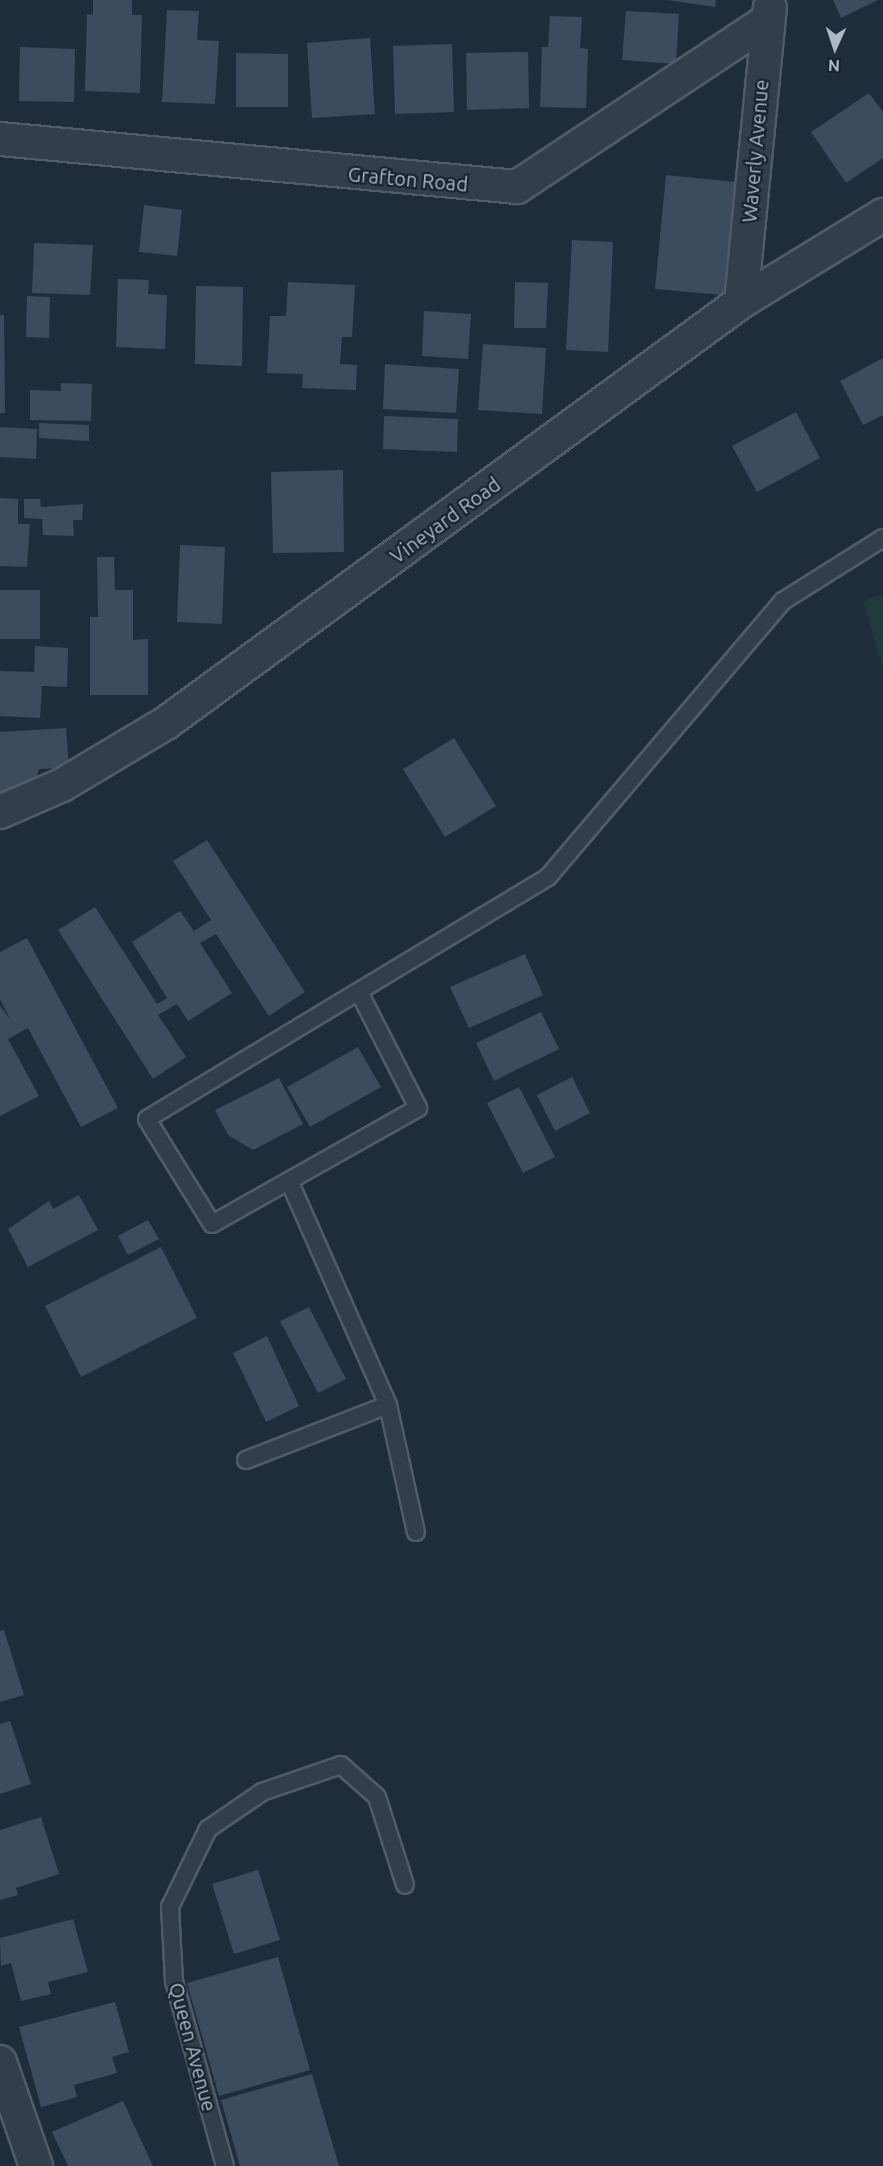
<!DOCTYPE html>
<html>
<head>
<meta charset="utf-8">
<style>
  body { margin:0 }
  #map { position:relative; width:883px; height:2166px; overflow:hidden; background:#1f2c3c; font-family:Ubuntu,sans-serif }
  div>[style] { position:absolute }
  .green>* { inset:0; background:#213a3d }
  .building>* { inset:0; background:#3d4b5e }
  .roads { filter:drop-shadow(2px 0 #515b69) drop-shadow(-2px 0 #515b69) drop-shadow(0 2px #515b69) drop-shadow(0 -2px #515b69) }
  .service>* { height:16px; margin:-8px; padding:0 8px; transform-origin:8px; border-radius:8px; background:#333e4c }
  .minor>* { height:32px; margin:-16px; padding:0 16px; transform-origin:16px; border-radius:16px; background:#333e4c }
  span { translate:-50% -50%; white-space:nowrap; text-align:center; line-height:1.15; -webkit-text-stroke:4.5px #182330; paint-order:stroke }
  .street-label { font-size:20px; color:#aeb8c8 }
  .north { position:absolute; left:805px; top:18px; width:60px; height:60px; -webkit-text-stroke:4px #182330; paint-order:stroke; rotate:183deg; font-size:16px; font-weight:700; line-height:24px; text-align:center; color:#aeb8c8 }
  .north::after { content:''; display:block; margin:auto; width:21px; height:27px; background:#aeb8c8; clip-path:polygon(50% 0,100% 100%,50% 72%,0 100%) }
</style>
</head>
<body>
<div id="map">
  <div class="green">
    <div style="clip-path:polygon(883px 594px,883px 669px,863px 601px)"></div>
  </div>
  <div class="building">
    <div style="clip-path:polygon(93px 0,132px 0,132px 15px,142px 15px,140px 93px,85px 91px,87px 14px,93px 15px)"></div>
    <div style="clip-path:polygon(668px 0,716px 0,715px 7px)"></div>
    <div style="clip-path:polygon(833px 0,878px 0,841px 18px)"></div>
    <div style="clip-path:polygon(167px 10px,199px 11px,197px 40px,219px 41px,215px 104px,162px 102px)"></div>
    <div style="clip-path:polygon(626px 11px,679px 14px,676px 64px,622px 60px)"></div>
    <div style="clip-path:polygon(550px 16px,582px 17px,580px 48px,588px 49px,586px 108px,540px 107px,542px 47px,548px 47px)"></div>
    <div style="clip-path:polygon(370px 38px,375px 114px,312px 118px,307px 43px)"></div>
    <div style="clip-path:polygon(452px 44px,454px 112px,395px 114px,393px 46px)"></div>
    <div style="clip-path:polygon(20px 47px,75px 49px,74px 102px,19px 101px)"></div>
    <div style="clip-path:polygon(528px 52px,529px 108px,467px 110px,466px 53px)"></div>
    <div style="clip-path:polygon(236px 53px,288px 54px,288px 107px,236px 107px)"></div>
    <div style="clip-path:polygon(869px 93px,883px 112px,883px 158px,846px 183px,811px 132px)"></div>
    <div style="clip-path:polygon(666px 175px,746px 183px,734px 296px,655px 289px)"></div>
    <div style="clip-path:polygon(144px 205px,182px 210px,177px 256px,139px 252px)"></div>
    <div style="clip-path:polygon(572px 240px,613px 242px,608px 352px,566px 350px)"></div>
    <div style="clip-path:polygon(34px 243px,93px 245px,90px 295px,32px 293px)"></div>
    <div style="clip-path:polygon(118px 279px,149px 280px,148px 294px,167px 295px,165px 349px,116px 347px)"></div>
    <div style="clip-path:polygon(288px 282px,355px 285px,352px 337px,342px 337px,340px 364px,357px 365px,356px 390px,302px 388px,303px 374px,267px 373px,270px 316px,286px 316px)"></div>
    <div style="clip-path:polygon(515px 282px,548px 283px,546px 328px,514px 328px)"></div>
    <div style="clip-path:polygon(196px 286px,243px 287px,242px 366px,195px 364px)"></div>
    <div style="clip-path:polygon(27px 296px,50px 297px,49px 338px,26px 337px)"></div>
    <div style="clip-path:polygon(424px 311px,471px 314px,468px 359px,422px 356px)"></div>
    <div style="clip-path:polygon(0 315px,4px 315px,5px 413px,0 413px)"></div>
    <div style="clip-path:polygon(483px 344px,546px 348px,542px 414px,478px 410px)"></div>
    <div style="clip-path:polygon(883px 358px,883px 415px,863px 425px,840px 381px)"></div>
    <div style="clip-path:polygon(385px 364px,459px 369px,456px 413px,383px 409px)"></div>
    <div style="clip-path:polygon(61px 383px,92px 384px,91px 421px,30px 420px,30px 390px,61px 391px)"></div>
    <div style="clip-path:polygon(796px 412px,820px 458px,757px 492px,732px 446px)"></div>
    <div style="clip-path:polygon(384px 416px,458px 419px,457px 452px,383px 449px)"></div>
    <div style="clip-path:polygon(39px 423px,89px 425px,89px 441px,39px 438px)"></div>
    <div style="clip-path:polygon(0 427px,37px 429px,36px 459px,0 457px)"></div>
    <div style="clip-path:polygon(343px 470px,344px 552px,273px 553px,271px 472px)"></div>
    <div style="clip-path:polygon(0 498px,18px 499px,18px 524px,30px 524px,27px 567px,0 566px)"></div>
    <div style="clip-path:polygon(24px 499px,40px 499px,41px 507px,83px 504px,82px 520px,73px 520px,74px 536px,43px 535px,42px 519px,24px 518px)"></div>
    <div style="clip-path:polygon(180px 545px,225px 547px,222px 624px,177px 622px)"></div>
    <div style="clip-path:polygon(97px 557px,114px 557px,115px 590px,133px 590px,133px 640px,148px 639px,148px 695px,90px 695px,90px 617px,98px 617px)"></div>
    <div style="clip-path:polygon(0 590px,40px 590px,40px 639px,0 639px)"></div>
    <div style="clip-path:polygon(35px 646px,68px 648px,67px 687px,42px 686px,40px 718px,0 716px,0 671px,34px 672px)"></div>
    <div style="clip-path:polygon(66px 728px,69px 768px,39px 769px,32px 795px,0 809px,0 732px)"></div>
    <div style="clip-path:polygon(454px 738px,496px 806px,445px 837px,403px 769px)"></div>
    <div style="clip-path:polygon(207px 840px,305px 992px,269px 1016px,216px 934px,200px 943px,232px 993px,188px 1021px,177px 1004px,158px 1015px,186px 1057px,153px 1079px,58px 930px,95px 907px,157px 1004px,167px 998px,132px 942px,180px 911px,194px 931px,211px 920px,173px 861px)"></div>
    <div style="clip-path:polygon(27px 938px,118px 1108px,81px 1127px,28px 1028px,8px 1039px,39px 1096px,0 1116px,0 1006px,10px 1019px,0 999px,0 952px)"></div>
    <div style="clip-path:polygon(525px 954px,543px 995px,469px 1028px,450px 987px)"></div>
    <div style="clip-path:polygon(541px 1012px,559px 1049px,494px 1081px,476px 1043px)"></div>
    <div style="clip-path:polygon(358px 1047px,381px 1087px,310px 1127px,287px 1087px)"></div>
    <div style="clip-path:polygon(572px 1077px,590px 1113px,555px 1131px,537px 1095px)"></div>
    <div style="clip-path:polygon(279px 1078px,303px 1124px,253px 1150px,228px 1135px,215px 1110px)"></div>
    <div style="clip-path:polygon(519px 1087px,555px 1157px,523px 1173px,487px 1103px)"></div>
    <div style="clip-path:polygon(79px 1195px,98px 1230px,28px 1267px,8px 1229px,49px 1201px,53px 1209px)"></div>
    <div style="clip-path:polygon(148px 1220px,159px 1239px,128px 1255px,118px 1236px)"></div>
    <div style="clip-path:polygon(161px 1247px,197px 1318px,81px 1377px,45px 1306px)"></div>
    <div style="clip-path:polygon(309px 1307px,346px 1379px,318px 1393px,280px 1321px)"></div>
    <div style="clip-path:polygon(267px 1336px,299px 1406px,266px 1422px,233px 1353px)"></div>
    <div style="clip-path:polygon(4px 1630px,24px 1695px,0 1702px,0 1631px)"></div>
    <div style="clip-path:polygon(10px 1721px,31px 1784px,0 1794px,0 1724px)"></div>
    <div style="clip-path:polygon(41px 1817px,59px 1874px,16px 1888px,18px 1895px,0 1900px,0 1830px)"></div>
    <div style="clip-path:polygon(258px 1870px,280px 1940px,234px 1954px,212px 1884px)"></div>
    <div style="clip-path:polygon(73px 1919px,88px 1972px,48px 1982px,51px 1994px,21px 2001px,11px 1963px,1px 1966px,0 1938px)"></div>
    <div style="clip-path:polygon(278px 1957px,310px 2070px,219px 2096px,187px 1983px)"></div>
    <div style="clip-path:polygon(115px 2002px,129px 2052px,112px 2057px,117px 2073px,74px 2085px,77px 2097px,41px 2107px,19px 2027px)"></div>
    <div style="clip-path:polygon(312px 2074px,339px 2166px,240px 2166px,221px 2100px)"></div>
    <div style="clip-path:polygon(123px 2101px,153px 2166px,68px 2166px,52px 2132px)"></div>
  </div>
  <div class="roads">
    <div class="service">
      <div style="left:359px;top:992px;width:130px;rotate:63deg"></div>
      <div style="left:418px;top:1108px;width:236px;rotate:150.6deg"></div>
      <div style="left:212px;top:1224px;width:123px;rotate:-121.8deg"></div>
      <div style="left:147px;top:1119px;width:468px;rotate:-31.1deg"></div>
      <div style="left:548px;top:877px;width:362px;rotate:-49.6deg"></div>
      <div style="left:783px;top:601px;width:118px;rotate:-32.2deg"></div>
      <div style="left:388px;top:1405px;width:130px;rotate:77.6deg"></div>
      <div style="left:246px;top:1460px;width:152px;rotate:-21.2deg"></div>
      <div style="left:388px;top:1405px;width:245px;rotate:-113.8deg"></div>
      <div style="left:225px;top:2166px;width:192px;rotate:-105.4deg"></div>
      <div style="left:174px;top:1981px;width:74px;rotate:-93.1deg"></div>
      <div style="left:170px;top:1907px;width:87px;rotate:-64deg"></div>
      <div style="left:208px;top:1829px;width:65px;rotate:-34.4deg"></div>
      <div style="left:262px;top:1792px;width:83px;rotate:-18.9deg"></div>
      <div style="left:341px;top:1765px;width:48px;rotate:41.6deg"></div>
      <div style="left:377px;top:1797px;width:92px;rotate:72.3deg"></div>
    </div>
    <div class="minor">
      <div style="left:0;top:139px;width:519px;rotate:5.3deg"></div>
      <div style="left:517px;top:187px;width:300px;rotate:-33.6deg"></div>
      <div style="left:741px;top:302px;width:296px;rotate:-84.4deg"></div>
      <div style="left:0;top:812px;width:68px;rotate:-23.5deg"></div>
      <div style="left:62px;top:785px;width:121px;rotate:-30.8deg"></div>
      <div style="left:166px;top:723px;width:713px;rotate:-36.21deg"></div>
      <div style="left:741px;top:302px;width:167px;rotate:-31.5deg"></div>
      <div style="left:0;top:2062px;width:110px;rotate:70.9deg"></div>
    </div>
  </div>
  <div class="street-label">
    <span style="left:755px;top:151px;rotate:-85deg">Waverly Avenue</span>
    <span style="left:408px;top:179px;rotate:5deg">Grafton Road</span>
    <span style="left:445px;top:520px;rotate:-36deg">Vineyard Road</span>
    <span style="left:193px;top:2047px;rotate:75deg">Queen Avenue</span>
  </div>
  <div class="north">N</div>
</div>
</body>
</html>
